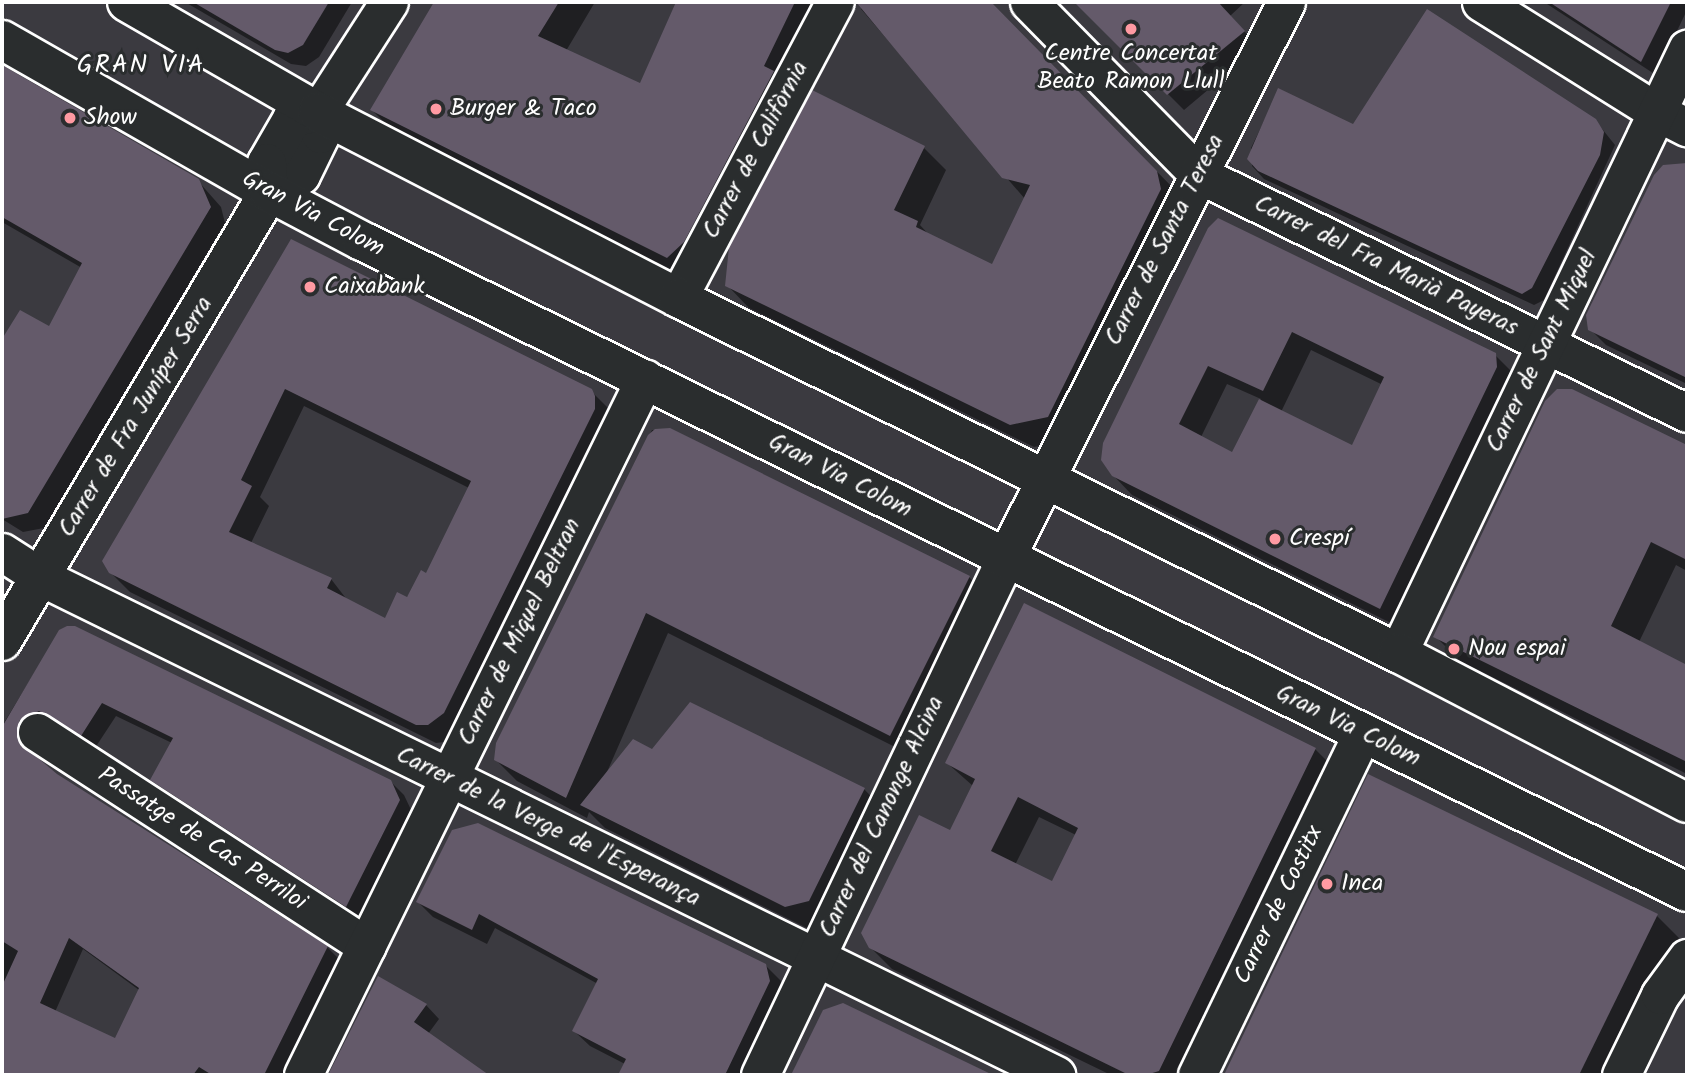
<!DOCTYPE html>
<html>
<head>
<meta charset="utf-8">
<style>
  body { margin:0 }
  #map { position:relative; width:1689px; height:1077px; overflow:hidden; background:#3b3a40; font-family:Kalam,sans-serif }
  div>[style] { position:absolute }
  .shadow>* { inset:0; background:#0007 }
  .building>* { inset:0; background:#645a6a }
  .roads { filter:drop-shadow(2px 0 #fff) drop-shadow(-2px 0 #fff) drop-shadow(0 2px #fff) drop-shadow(0 -2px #fff) }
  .minor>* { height:37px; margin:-18.5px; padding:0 18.5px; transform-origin:18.5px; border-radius:18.5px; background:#2a2d2e }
  .tertiary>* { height:38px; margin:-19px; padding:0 19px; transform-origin:19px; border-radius:19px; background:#2a2d2e }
  .secondary>* { height:38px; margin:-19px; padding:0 19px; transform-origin:19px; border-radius:19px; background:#2a2d2e }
  .dots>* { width:19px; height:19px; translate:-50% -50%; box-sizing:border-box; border:4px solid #2a2d2e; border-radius:50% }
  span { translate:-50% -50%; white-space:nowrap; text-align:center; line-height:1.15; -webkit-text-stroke:6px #2a2d2e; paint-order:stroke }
  .poi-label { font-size:24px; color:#fff }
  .left { translate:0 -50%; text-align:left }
  .street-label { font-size:24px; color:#fff }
  .neighbourhood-label { font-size:26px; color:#fff; letter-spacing:2px }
  .frame { position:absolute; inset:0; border:4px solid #fff; pointer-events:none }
</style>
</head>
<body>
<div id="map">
  <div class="shadow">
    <div style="clip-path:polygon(185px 2px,352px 2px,319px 57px,306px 66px,291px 64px)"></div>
    <div style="clip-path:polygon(436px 2px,595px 2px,566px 51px,641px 85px,679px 2px,830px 2px,690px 280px,394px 132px,372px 110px)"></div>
    <div style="clip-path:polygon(864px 2px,990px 2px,1180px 195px,1071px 439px,1034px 447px,749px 308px,727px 285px,924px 148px,946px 170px,920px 225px,930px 236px,993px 267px,1025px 199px,861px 9px)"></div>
    <div style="clip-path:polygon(1076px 2px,1245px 2px,1230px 16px,1259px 47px,1184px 110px)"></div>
    <div style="clip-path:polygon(1544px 2px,1687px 2px,1687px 10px,1656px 75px)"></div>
    <div style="clip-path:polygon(2px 64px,198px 181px,221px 207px,225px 223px,44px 528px,23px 532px,2px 519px,2px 348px,24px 315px,50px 329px,82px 268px,2px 222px)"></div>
    <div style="clip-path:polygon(1279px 90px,1354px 126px,1595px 120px,1615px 145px,1544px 300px,1534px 305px,1264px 179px,1252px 166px,1251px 148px)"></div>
    <div style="clip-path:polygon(1670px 165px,1687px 173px,1687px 384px,1606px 345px,1590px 329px)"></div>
    <div style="clip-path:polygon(evenodd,1209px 229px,1495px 355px,1514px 374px,1399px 627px,1132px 495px,1113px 475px,1209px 229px,1311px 350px,1383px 385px,1353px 447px,1281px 412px,1311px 350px,1209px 229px,1227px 384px,1261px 399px,1233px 454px,1201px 437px,1227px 384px)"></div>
    <div style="clip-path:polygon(evenodd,292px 242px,591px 391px,610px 410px,453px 741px,436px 743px,130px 592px,110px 572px,292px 242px,304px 406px,469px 488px,426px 575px,386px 621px,348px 601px,331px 579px,251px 543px,269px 506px,260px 497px,304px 406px)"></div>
    <div style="clip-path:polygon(1572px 391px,1687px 447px,1687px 571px,1676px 565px,1639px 642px,1687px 667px,1687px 774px,1460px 661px,1435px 636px)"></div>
    <div style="clip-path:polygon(652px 430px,670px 430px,969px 577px,990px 598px,911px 755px,668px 633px,607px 772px,653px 751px,864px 789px,887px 813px,809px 929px,605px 828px,589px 812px,587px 818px,517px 781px,496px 760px,497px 744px)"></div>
    <div style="clip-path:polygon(evenodd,60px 631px,390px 781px,404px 795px,413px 814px,360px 919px,165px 793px,152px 780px,172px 743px,116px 716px,95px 748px,53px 724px,33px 733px,31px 755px,56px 775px,327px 947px,340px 960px,284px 1075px,2px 1075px,2px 726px,60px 631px,83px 949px,139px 990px,115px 1040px,55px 1012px,83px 949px)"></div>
    <div style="clip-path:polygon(evenodd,1315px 749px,1336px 770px,1188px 1075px,1111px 1075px,892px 969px,870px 947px,951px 832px,973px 786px,947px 763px,1315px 749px,1039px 817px,1076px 835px,1053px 884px,1015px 865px,1039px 817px)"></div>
    <div style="clip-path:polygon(1369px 777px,1657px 916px,1679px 938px,1612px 1075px,1226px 1075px)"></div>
    <div style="clip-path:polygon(418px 902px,765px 965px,781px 981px,785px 997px,748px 1075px,620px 1075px,625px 1064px,590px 1046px,574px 1031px,598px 984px,495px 928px,487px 944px,433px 917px)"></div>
    <div style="clip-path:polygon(380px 979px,426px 1005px,439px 1019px,428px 1034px,478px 1075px,333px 1075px)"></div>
    <div style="clip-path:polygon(843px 1004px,988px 1075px,793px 1075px,825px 1011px)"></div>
  </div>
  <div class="building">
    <div style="clip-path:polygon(193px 2px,329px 2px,303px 45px,288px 53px,275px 50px)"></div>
    <div style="clip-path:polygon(434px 2px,559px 2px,538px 36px,640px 83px,676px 2px,795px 2px,764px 66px,774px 71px,684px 242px,667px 258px,370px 110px)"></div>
    <div style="clip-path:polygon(856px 2px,991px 2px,1157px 171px,1161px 189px,1048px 417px,1010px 425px,725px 286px,729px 247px,812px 90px,925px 146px,894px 210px,918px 221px,916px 227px,992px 264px,1030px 185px,1002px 178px)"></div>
    <div style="clip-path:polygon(1074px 2px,1218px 2px,1245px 31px,1167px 95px)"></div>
    <div style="clip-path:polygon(1549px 2px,1671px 2px,1641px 62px)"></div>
    <div style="clip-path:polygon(1427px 9px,1596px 119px,1604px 132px,1600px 155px,1532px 288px,1522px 294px,1258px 171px,1247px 159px,1278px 88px,1353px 124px)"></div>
    <div style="clip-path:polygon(2px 65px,199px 179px,211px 207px,28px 513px,2px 519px,2px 339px,20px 310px,49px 326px,82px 263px,2px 217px)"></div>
    <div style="clip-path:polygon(1687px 163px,1687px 378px,1588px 330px,1586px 315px,1654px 175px,1663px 165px)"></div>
    <div style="clip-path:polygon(evenodd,1218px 218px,1496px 353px,1497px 367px,1380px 609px,1112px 476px,1101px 460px,1103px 443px,1208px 228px,1218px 218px,1292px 332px,1384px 377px,1352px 445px,1259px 399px,1232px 452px,1179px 424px,1208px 366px,1263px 391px,1292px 332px)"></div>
    <div style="clip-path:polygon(evenodd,291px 239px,592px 389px,595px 396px,595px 409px,444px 713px,428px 725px,416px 725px,109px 573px,102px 561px,291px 239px,285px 389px,471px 481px,426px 573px,421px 570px,407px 597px,397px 592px,385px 618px,327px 588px,332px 578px,229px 532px,252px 486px,241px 480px,285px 389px)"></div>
    <div style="clip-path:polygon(1557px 389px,1572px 389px,1687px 445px,1687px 560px,1651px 542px,1611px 626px,1687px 665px,1687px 762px,1433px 637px,1545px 401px)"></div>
    <div style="clip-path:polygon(670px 428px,970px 576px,890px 736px,646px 613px,566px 798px,494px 760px,496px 743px,648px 435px,655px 429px)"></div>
    <div style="clip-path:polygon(evenodd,1024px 603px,1316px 748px,1159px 1071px,1146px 1075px,1129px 1075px,869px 948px,861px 933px,919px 815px,950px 830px,975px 779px,945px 763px,1024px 603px,1018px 797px,1078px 828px,1052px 881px,991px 851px,1018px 797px)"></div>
    <div style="clip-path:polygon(evenodd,67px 626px,75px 626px,391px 780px,400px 800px,346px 907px,150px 780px,173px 738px,102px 703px,81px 736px,39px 711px,19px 721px,19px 742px,57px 774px,328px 946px,264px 1075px,212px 1075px,199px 1067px,193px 1075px,2px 1075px,2px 986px,18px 951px,2px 941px,2px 727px,59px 630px,67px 626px,69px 938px,139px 988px,115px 1038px,40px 1003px,69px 938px)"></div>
    <div style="clip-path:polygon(690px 702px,865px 788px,809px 901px,785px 907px,580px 805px,633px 739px,652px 749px)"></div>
    <div style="clip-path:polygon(1368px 774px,1658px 914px,1579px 1075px,1224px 1075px)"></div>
    <div style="clip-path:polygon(478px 823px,766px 964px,770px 981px,725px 1075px,618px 1075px,626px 1059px,572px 1031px,598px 979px,479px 914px,472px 930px,416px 902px,452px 830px)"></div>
    <div style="clip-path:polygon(378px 976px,427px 1004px,414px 1022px,489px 1075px,328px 1075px)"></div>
    <div style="clip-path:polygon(843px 1003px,993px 1075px,791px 1075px,823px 1010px)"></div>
  </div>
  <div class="roads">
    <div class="minor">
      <div style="left:1029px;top:2px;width:241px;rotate:45.5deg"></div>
      <div style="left:1198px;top:174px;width:544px;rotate:26.05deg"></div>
      <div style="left:1481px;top:2px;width:208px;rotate:32deg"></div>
      <div style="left:1657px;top:112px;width:34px;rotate:27deg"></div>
      <div style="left:318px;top:112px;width:131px;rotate:-57.2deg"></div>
      <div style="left:678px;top:298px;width:335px;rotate:-62.1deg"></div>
      <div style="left:2px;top:552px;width:46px;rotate:32.7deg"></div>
      <div style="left:41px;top:577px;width:1131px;rotate:26.13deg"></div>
      <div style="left:1398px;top:653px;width:670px;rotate:-64.43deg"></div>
      <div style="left:37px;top:732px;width:393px;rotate:33deg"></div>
      <div style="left:303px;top:1075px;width:776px;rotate:-63.86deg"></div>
      <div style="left:760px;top:1075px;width:571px;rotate:-64.6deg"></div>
      <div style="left:1005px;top:559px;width:624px;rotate:-63.23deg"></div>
      <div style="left:1197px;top:1075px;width:379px;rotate:-64.2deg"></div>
      <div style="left:1621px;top:1075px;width:89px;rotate:-64deg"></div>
      <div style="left:1660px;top:995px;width:46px;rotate:-53.9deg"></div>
    </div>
    <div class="tertiary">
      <div style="left:2px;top:641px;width:522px;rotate:-59.26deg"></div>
      <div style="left:269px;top:192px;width:36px;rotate:-28deg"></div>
      <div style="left:301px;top:175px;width:46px;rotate:-64deg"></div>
      <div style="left:321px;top:134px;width:22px;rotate:-98deg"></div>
      <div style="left:318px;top:112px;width:26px;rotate:167deg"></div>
      <div style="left:293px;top:118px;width:52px;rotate:120deg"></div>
      <div style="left:267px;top:163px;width:29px;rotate:86deg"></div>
    </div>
    <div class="secondary">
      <div style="left:127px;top:2px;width:220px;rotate:29.9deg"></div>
      <div style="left:318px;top:112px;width:405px;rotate:27.3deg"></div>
      <div style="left:678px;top:298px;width:803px;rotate:26.25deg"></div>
      <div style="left:1398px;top:653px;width:326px;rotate:27.4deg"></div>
      <div style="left:2px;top:40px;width:307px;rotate:29.7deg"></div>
      <div style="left:269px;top:192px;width:105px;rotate:27.8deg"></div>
      <div style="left:362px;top:241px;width:1476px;rotate:26.17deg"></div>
    </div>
  </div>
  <div class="dots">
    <div style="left:1131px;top:29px;background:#ff9aa2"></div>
    <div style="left:436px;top:109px;background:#ff9aa2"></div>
    <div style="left:70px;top:118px;background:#ff9aa2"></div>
    <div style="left:310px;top:287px;background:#ff9aa2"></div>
    <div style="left:1275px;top:539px;background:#ff9aa2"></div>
    <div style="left:1454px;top:649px;background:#ff9aa2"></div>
    <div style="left:1327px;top:884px;background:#ff9aa2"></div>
  </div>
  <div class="poi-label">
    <span style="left:1131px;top:68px">Centre Concertat<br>Beato Ramon Llull</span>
    <span class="left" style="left:450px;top:109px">Burger &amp; Taco</span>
    <span class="left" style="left:84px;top:118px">Show</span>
    <span class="left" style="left:324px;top:287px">Caixabank</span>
    <span class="left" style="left:1289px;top:539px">Crespí</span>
    <span class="left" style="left:1468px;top:649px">Nou espai</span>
    <span class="left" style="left:1341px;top:884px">Inca</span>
  </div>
  <div class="street-label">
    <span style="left:756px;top:150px;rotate:-62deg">Carrer de Califòrnia</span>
    <span style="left:313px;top:214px;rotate:28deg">Gran Via Colom</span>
    <span style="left:1165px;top:240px;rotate:-63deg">Carrer de Santa Teresa</span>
    <span style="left:1386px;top:266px;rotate:26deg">Carrer del Fra Marià Payeras</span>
    <span style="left:1542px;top:351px;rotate:-64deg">Carrer de Sant Miquel</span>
    <span style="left:136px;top:417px;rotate:-59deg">Carrer de Fra Juníper Serra</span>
    <span style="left:840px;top:476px;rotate:27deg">Gran Via Colom</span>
    <span style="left:520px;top:632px;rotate:-64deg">Carrer de Miquel Beltran</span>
    <span style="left:1348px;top:726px;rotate:26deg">Gran Via Colom</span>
    <span style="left:882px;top:817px;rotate:-65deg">Carrer del Canonge Alcina</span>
    <span style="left:548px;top:827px;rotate:26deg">Carrer de la Verge de l'Esperança</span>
    <span style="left:202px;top:839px;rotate:33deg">Passatge de Cas Perriloi</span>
    <span style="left:1279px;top:905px;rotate:-64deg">Carrer de Costitx</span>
  </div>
  <div class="neighbourhood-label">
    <span style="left:141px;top:66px">GRAN VIA</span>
  </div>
  <div class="frame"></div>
</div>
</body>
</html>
